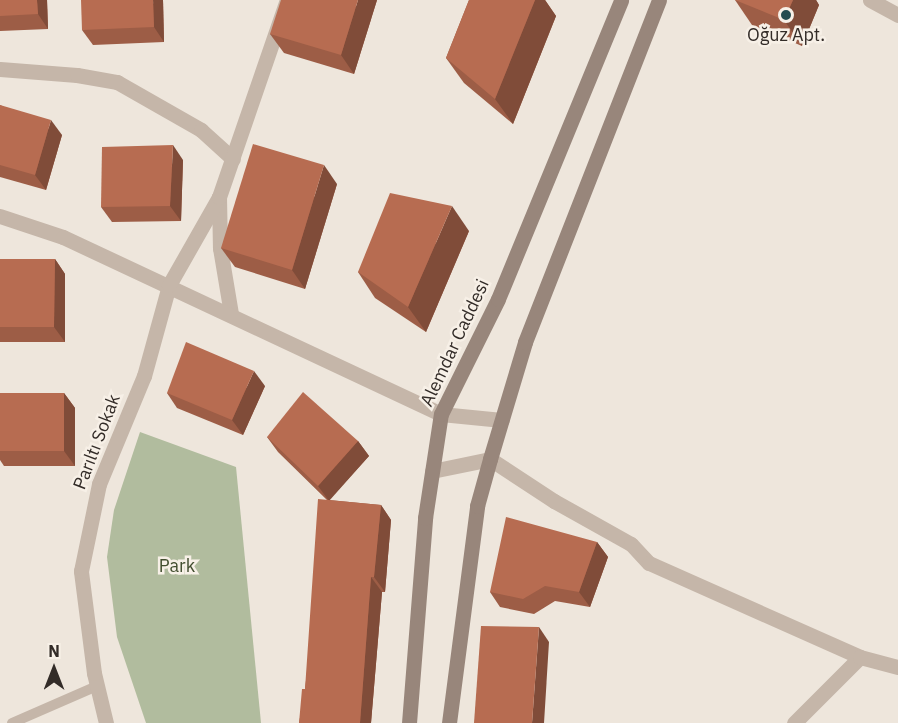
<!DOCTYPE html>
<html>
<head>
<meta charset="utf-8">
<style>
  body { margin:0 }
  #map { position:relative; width:898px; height:723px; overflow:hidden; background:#eee6dc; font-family:"IBM Plex Sans",sans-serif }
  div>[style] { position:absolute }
  .green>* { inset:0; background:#b1bc9e }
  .service>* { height:10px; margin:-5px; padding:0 5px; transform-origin:5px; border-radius:5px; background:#c5b6a9 }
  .minor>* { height:15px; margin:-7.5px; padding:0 7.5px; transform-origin:7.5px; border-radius:7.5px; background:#c5b6a9 }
  .tertiary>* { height:15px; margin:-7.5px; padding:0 7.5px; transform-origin:7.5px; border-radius:7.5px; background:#c5b6a9 }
  .secondary>* { height:15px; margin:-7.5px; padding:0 7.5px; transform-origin:7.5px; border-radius:7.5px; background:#98867b }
  .wall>* { inset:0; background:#9d5d46 }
  .shaded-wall>* { inset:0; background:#804c39 }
  .building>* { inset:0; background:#b76c51 }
  .dots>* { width:16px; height:16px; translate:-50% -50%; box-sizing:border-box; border:3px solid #f7f0e7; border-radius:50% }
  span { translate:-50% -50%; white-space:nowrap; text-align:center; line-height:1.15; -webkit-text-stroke:5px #f7f0e7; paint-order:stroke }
  .poi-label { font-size:18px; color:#332c28 }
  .street-label { font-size:18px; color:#332c28 }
  .park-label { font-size:18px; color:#424e2f }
  .north { position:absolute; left:24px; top:639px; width:60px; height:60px; -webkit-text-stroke:4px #f7f0e7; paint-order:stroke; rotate:0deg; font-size:16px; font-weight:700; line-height:24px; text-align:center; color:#332c28 }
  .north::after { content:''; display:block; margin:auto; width:21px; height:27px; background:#332c28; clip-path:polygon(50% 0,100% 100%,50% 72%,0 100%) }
</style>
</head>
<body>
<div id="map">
  <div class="green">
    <div style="clip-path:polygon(140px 432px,236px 467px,261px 723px,146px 723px,117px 637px,107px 557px,114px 510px)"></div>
  </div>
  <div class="service">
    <div style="left:12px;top:723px;width:93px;rotate:-23.5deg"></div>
  </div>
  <div class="minor">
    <div style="left:0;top:69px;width:77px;rotate:4.5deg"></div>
    <div style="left:77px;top:75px;width:41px;rotate:9.9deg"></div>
    <div style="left:117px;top:82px;width:97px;rotate:29.7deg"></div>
    <div style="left:201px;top:130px;width:43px;rotate:42.2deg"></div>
    <div style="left:219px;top:197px;width:51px;rotate:88.9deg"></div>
    <div style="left:220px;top:248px;width:67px;rotate:80.5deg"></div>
    <div style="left:0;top:216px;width:66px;rotate:18.4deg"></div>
    <div style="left:63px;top:237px;width:417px;rotate:25.1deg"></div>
    <div style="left:441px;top:414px;width:61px;rotate:5.6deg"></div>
    <div style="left:432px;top:471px;width:59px;rotate:-11.7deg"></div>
    <div style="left:490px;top:459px;width:77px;rotate:33.3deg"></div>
    <div style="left:554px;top:501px;width:88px;rotate:29.2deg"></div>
    <div style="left:631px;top:544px;width:26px;rotate:47deg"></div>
    <div style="left:649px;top:563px;width:231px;rotate:24deg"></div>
    <div style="left:106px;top:723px;width:51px;rotate:-103.5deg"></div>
    <div style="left:94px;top:673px;width:103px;rotate:-97.3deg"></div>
    <div style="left:81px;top:571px;width:89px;rotate:-78.3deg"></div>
    <div style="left:99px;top:484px;width:117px;rotate:-67.4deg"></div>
    <div style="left:144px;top:376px;width:94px;rotate:-74.6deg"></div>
    <div style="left:169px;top:285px;width:101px;rotate:-60.4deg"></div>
    <div style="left:219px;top:197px;width:208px;rotate:-71deg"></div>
    <div style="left:794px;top:723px;width:93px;rotate:-45deg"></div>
    <div style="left:860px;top:657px;width:39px;rotate:15deg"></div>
  </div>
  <div class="tertiary">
    <div style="left:870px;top:0;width:32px;rotate:28deg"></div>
  </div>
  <div class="secondary">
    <div style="left:409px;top:723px;width:206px;rotate:-85.5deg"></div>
    <div style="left:425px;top:518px;width:105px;rotate:-81.3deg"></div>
    <div style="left:441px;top:414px;width:128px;rotate:-63.6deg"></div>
    <div style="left:498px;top:299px;width:323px;rotate:-67.6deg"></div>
    <div style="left:449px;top:723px;width:219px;rotate:-82.6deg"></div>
    <div style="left:477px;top:506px;width:49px;rotate:-74.5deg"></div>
    <div style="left:490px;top:459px;width:122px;rotate:-73.3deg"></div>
    <div style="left:525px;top:342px;width:367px;rotate:-68.6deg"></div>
  </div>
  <div class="wall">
    <div style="clip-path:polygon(0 0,47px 0,48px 29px,0 31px)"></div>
    <div style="clip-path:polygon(163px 0,164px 42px,93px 45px,82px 30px)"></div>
    <div style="clip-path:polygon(377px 0,354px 74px,284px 53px,270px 34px)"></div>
    <div style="clip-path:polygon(469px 0,545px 0,556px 16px,513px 124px,464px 83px,446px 58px)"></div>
    <div style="clip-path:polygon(735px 0,816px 0,819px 5px,802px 46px,752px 25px)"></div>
    <div style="clip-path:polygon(0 105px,62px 135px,46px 190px,0 177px)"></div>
    <div style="clip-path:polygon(183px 160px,181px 221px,112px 222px,101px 207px)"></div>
    <div style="clip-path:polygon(337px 184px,305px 289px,235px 267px,221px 248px)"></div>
    <div style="clip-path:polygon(469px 231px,426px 332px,375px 298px,358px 272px)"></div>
    <div style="clip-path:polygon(0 259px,55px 259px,65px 274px,65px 342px,0 342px)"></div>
    <div style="clip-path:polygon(265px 386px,243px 435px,177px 408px,167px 393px)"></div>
    <div style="clip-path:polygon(0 393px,64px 393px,75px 408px,75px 466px,4px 466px,0 460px)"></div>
    <div style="clip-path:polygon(267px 437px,358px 441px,369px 456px,329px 500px,381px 505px,391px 520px,385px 592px,382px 592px,371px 723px,299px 723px,305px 689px,327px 500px,278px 452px)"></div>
    <div style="clip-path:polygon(597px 542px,608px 557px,590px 607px,555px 601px,534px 614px,500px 607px,490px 592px)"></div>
  </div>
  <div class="shaded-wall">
    <div style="clip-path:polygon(37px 0,47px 0,48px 29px,38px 14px)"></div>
    <div style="clip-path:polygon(153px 0,163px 0,164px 42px,154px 27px)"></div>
    <div style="clip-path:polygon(358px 0,377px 0,354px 74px,341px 55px)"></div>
    <div style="clip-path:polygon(535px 0,545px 0,556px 16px,513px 124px,495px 99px)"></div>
    <div style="clip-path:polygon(793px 0,816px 0,819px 5px,802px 46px,784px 20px)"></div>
    <div style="clip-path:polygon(51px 120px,62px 135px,46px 190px,35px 175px)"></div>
    <div style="clip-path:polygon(173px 145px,183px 160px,181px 221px,170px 206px)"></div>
    <div style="clip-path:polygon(324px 165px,337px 184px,305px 289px,292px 270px)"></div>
    <div style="clip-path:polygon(452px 206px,469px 231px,426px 332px,408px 307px)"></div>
    <div style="clip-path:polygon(55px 259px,65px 274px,65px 342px,54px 327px)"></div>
    <div style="clip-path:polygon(254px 371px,265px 386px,243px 435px,232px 420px)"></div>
    <div style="clip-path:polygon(64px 393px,75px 408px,75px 466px,64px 451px)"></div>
    <div style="clip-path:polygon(358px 441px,369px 456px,329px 501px,318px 486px)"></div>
    <div style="clip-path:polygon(381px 505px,391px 520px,385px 592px,374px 577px)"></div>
    <div style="clip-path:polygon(597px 542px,608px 557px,590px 607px,579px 592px)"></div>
    <div style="clip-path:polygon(371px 577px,382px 592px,371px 723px,360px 723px)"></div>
    <div style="clip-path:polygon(539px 627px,549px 642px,544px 723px,532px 723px)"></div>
  </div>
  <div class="building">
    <div style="clip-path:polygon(0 0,37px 0,38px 14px,0 16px)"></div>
    <div style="clip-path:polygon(81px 0,153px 0,154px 27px,82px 30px)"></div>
    <div style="clip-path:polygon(281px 0,358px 0,341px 55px,270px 34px)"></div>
    <div style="clip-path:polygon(469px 0,535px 0,495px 99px,446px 58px)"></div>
    <div style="clip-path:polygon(735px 0,793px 0,784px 20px)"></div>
    <div style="clip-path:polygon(0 105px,51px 120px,35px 175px,0 165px)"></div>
    <div style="clip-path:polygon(253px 144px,324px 165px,292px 270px,221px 248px)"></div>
    <div style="clip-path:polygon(173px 145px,170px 206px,101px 207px,102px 147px)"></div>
    <div style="clip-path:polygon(390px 193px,452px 206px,408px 307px,358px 272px)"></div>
    <div style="clip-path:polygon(0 259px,55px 259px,54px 327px,0 327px)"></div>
    <div style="clip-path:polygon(186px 342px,254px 371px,232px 420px,167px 393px)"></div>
    <div style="clip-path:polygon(303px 392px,358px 441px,318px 486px,267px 437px)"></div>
    <div style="clip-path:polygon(0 393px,64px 393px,64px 451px,0 451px)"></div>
    <div style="clip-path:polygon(318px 499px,381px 505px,374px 577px,371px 577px,360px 723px,299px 723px,302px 689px,305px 689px)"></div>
    <div style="clip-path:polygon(506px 517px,597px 542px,579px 592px,545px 586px,523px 599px,490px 592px)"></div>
    <div style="clip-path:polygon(481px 626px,539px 627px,532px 723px,474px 723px)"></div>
  </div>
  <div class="dots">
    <div style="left:786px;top:15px;background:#234b4f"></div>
  </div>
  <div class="poi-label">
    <span style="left:786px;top:35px">Oğuz Apt.</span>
  </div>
  <div class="street-label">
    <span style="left:455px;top:343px;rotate:-65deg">Alemdar Caddesi</span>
    <span style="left:97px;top:442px;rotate:-69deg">Parıltı Sokak</span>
  </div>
  <div class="park-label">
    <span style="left:177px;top:566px">Park</span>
  </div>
  <div class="north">N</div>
</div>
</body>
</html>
